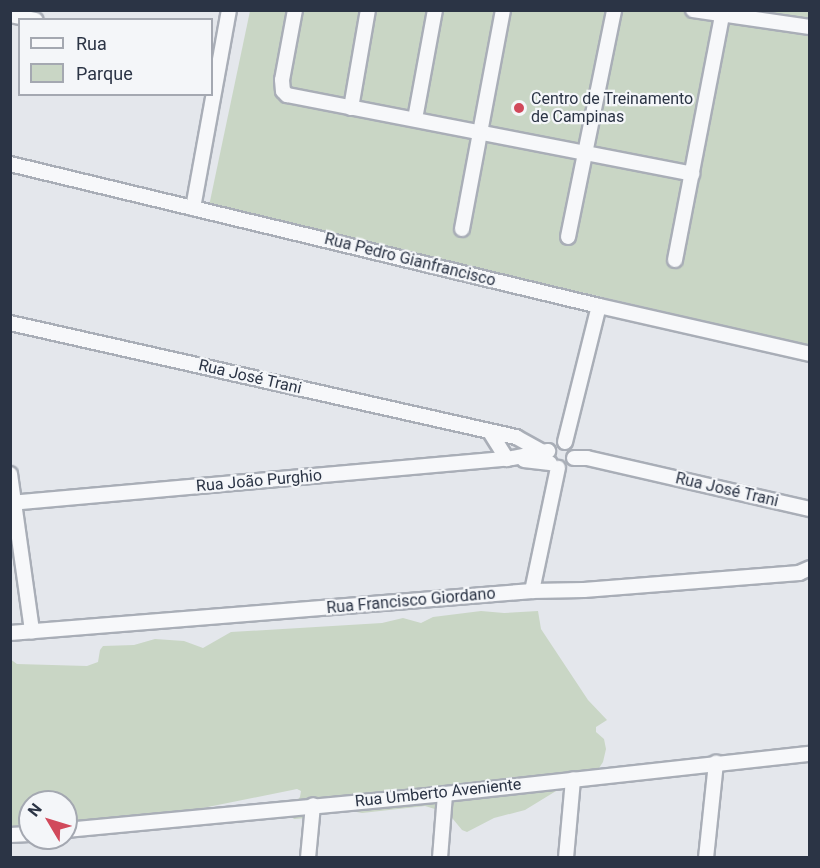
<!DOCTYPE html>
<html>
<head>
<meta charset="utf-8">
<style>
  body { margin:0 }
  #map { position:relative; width:820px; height:868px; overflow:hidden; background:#e4e7ec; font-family:Roboto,sans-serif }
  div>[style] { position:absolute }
  .green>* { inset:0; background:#c9d6c5 }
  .roads { filter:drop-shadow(2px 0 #a9aeb7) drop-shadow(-2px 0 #a9aeb7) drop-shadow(0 2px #a9aeb7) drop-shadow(0 -2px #a9aeb7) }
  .minor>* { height:14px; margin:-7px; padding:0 7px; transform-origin:7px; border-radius:7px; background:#f7f8fa }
  .dots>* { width:16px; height:16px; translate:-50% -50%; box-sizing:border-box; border:3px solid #f4f6f9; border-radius:50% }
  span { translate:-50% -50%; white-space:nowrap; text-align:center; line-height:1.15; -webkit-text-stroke:4.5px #f4f6f9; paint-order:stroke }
  .poi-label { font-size:16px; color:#2b3445 }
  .left { translate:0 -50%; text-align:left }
  .street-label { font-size:16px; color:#2b3445 }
  .frame { position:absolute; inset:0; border:12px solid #2b3445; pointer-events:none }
  .legend { position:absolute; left:18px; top:18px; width:195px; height:78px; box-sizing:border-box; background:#f4f6f9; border:2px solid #a4a8b1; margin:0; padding:8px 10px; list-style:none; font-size:18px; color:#2b3445 }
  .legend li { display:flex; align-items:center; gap:12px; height:30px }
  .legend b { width:30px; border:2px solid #a4a8b1 }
  .north { position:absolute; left:18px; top:790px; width:60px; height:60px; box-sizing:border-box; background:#f4f6f9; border:2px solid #a4a8b1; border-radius:50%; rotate:308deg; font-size:16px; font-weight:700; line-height:24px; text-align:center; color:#2b3445 }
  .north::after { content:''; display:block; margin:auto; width:21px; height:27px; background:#d1495b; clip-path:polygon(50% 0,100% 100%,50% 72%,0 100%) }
</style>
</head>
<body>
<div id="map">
  <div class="green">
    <div style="clip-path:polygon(250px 11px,809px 11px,809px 345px,209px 206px)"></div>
    <div style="clip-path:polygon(481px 611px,504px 613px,538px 611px,541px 629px,588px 700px,607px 720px,596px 727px,596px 732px,604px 739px,606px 749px,603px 762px,593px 777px,574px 780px,525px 810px,494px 818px,467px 832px,462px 830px,448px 813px,425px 806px,362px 813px,325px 806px,306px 818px,294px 819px,287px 812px,300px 797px,301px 791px,297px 789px,193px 810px,141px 826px,66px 829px,66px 802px,30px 802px,30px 834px,11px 836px,10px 659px,17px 664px,87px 666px,98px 662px,100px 650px,103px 646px,134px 645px,155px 639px,184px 641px,203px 648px,231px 632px,382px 623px,403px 618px,421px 623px,433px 617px)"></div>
  </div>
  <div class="roads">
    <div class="minor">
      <div style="left:295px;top:10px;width:71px;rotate:100.5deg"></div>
      <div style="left:282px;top:80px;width:11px;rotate:85deg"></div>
      <div style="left:283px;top:91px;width:6px;rotate:45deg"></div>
      <div style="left:287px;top:95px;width:413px;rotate:11deg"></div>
      <div style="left:693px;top:10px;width:118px;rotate:8.3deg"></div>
      <div style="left:10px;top:15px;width:26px;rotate:11deg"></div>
      <div style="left:351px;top:108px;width:99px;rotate:-80.2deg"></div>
      <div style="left:415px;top:119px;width:111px;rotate:-79.6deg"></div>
      <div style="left:10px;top:164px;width:606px;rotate:13.55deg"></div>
      <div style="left:599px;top:306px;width:216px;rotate:12.8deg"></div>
      <div style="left:193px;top:208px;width:201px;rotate:-79.7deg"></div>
      <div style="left:462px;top:229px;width:223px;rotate:-79.4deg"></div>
      <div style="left:568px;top:237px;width:232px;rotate:-78.5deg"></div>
      <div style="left:675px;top:260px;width:249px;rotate:-79.1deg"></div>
      <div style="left:10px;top:323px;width:519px;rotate:12.7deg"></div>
      <div style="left:516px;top:437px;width:31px;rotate:29deg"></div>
      <div style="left:490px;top:432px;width:32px;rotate:58deg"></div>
      <div style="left:565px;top:442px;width:140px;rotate:-76deg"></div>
      <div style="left:574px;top:458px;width:13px"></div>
      <div style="left:587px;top:458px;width:229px;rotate:12.9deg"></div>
      <div style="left:524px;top:460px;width:26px;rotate:7deg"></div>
      <div style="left:10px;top:474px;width:159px;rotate:82deg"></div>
      <div style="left:10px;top:503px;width:499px;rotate:-5.1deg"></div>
      <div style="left:507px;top:459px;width:42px;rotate:-11deg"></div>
      <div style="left:532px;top:591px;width:126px;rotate:-78.1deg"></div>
      <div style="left:10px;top:633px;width:524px;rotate:-4.6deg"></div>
      <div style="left:532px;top:591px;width:52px;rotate:-1.1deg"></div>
      <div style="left:584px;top:590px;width:216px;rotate:-4.5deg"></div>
      <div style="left:799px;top:573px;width:12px;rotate:-24deg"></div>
      <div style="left:66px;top:830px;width:381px;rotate:-5.4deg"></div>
      <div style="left:445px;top:794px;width:367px;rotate:-6.3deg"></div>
      <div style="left:10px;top:835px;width:20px;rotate:-3deg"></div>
      <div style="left:308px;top:858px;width:53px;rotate:-84.6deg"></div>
      <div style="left:440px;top:858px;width:64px;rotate:-85.5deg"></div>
      <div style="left:566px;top:858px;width:79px;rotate:-84.9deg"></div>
      <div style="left:706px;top:858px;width:96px;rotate:-84deg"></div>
    </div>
  </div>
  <div class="dots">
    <div style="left:519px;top:108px;background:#d1495b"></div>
  </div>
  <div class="poi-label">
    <span class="left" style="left:531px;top:108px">Centro de Treinamento<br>de Campinas</span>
  </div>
  <div class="street-label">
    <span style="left:410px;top:260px;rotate:14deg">Rua Pedro Gianfrancisco</span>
    <span style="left:250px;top:377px;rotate:13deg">Rua José Trani</span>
    <span style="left:259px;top:481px;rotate:-5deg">Rua João Purghio</span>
    <span style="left:727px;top:490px;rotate:13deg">Rua José Trani</span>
    <span style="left:411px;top:601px;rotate:-5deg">Rua Francisco Giordano</span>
    <span style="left:438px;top:793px;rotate:-6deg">Rua Umberto Aveniente</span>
  </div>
  <div class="frame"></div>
  <ul class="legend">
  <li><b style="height:8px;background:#f7f8fa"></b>Rua</li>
  <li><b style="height:16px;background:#c9d6c5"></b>Parque</li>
  </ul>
  <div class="north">N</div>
</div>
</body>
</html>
